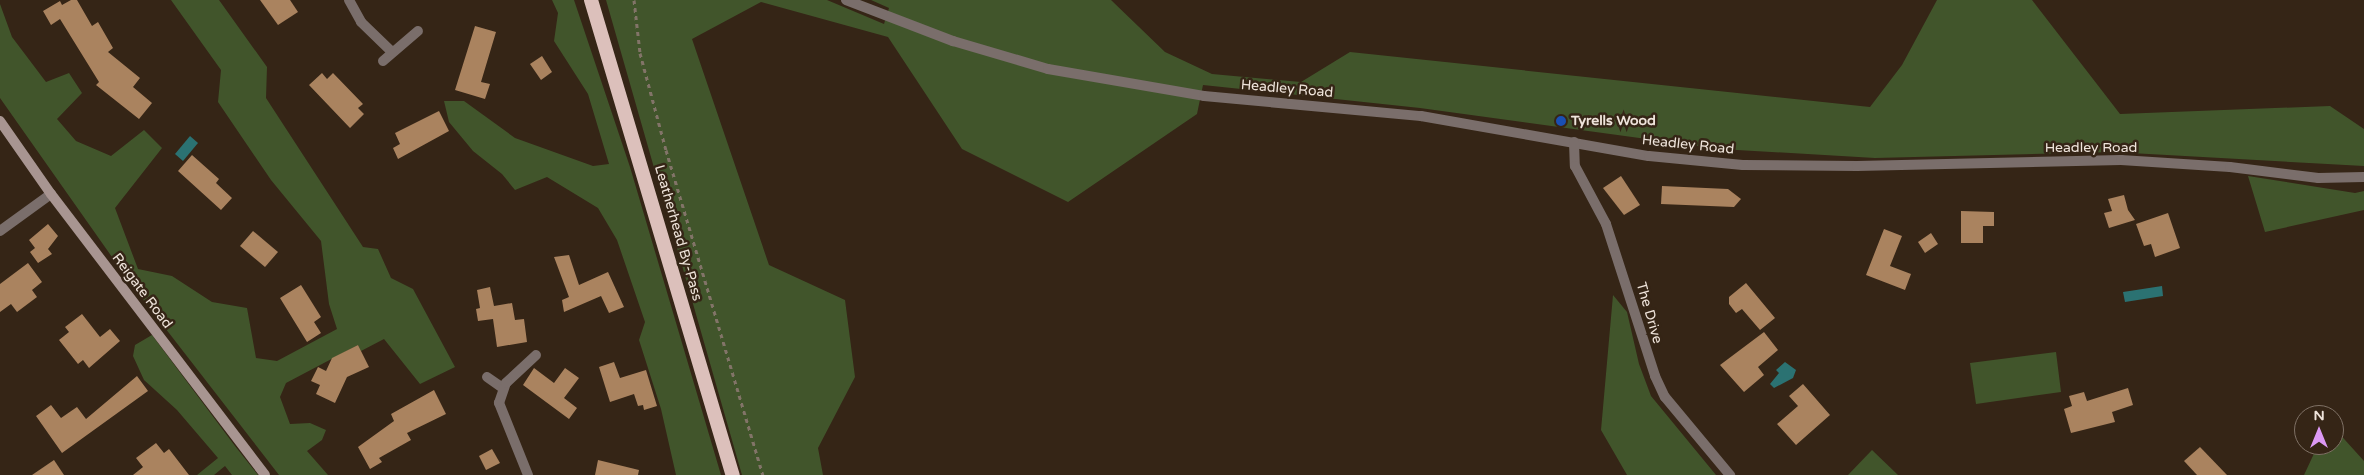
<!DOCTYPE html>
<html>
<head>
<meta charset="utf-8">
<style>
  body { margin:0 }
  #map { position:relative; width:2364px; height:475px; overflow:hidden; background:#352516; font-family:"Varela Round",sans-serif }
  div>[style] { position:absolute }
  .green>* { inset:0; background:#41552b }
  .water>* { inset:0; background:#2b7272 }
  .building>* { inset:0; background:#aa835f }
  .path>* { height:3px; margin-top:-1.5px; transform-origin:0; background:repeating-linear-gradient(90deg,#827468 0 4px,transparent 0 8px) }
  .service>* { height:10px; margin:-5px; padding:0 5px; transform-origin:5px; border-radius:5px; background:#7a6e6b }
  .minor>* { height:10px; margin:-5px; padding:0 5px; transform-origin:5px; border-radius:5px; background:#7a6e6b }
  .secondary>* { height:10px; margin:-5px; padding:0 5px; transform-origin:5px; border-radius:5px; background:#a89591 }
  .trunk>* { height:14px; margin:-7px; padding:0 7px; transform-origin:7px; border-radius:7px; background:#dcc0bb }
  .dots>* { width:14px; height:14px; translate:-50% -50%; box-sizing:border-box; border:2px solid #352516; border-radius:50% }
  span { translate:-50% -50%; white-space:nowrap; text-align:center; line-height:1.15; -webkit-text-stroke:5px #352516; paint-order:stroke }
  .street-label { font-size:14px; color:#efe4db }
  .poi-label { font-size:14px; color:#efe4db; font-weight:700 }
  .left { translate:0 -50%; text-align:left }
  .north { position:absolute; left:2294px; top:405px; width:50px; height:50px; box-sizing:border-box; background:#352516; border:1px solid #7f7165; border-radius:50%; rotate:0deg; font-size:14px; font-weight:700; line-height:20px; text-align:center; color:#efe4db }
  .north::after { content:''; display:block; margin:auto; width:18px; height:22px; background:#dc99f4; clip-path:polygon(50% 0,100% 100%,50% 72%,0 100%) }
</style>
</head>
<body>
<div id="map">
  <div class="green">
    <div style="clip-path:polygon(171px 0,219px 0,267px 67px,266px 98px,363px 247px,378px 249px,391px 278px,413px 289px,455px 367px,420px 384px,384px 339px,361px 351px,358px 345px,286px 383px,280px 397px,290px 424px,310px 423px,326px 430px,322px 440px,307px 451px,328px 475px,279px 475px,131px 284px,0 98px,0 4px,12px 37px,46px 82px,69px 73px,82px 93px,57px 119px,76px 141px,111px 156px,144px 130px,162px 148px,115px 208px,138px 269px,172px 276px,212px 302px,247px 308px,256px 358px,277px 361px,337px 329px,329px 304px,321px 241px,271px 180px,218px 102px,221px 70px)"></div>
    <div style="clip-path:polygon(552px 0,574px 0,630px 167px,721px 475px,676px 475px,661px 409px,639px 340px,645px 322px,617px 240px,598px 208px,547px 177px,515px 190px,502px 174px,473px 151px,449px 122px,444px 101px,464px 101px,515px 138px,593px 166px,609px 164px,588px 94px,554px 41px,558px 13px)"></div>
    <div style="clip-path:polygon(606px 0,827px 0,884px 24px,889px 8px,871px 0,1111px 0,1165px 52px,1212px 74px,1301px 82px,1350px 52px,1870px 107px,1902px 65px,1937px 0,2032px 0,2120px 114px,2330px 106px,2364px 129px,2364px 166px,2113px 152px,1875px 158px,1720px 149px,1420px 108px,1203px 85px,1197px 114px,1068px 202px,962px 149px,888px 37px,761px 2px,692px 39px,769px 265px,845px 300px,855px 377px,818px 448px,823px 475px,742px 475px)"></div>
    <div style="clip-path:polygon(2248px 176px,2355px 193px,2364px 191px,2364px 210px,2265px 232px)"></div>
    <div style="clip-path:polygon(1613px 295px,1627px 312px,1639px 364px,1651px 396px,1716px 475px,1627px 475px,1601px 430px)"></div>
    <div style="clip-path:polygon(152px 335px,235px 446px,258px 475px,232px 475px,225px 466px,214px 475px,197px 475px,218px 458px,177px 410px,144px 380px,133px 356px,135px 345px)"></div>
    <div style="clip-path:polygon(2056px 352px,2061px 392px,1976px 404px,1970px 363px)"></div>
    <div style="clip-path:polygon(2336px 430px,2364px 461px,2364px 475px,2304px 475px,2318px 445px,2334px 445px)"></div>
    <div style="clip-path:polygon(1872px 450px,1898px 475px,1848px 475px)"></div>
  </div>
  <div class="water">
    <div style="clip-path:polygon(190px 136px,198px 143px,183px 161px,175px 154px)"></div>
    <div style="clip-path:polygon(2162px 286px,2163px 296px,2125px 302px,2123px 292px)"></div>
    <div style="clip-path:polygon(1785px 362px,1796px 370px,1793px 378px,1774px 388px,1770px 384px,1779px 373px,1776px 370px)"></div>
  </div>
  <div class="building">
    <div style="clip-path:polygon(71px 0,77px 0,92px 26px,98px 22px,113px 48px,108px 52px,140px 78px,133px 87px,152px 103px,139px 119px,96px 85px,99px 82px,60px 19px,51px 25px,43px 11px,60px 1px,62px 5px)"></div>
    <div style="clip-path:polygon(260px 0,290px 0,298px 12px,278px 25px)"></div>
    <div style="clip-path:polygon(475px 26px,496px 32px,481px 82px,490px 84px,485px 99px,455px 90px)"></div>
    <div style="clip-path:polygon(542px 56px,552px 72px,541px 80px,530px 64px)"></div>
    <div style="clip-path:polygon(322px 73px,327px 79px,333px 73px,363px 104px,358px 108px,364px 114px,350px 128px,309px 85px)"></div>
    <div style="clip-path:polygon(439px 111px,449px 131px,398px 159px,393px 148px,400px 144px,395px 133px)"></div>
    <div style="clip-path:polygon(192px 155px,219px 179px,216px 183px,232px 198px,221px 210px,178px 171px)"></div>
    <div style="clip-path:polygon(1621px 176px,1640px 205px,1624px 215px,1603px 188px)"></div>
    <div style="clip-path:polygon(1662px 186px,1728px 189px,1741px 199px,1734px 207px,1661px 204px)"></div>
    <div style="clip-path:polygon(2124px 195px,2128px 210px,2135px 220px,2109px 228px,2104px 213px,2112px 211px,2108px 199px)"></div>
    <div style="clip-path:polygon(1961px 211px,1994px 212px,1994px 226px,1983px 226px,1983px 243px,1961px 243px)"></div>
    <div style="clip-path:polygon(2168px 213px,2180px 248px,2155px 257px,2151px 244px,2144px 246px,2136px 224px)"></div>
    <div style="clip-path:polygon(48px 224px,58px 236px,48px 249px,52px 254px,38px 263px,30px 252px,35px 248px,29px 240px)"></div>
    <div style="clip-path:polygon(1884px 229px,1902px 236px,1890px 266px,1911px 274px,1905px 290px,1866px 275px)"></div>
    <div style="clip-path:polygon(253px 231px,278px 252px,265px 267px,240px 246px)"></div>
    <div style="clip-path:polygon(1931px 233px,1938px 244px,1925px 253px,1918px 242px)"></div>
    <div style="clip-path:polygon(569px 255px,579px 285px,608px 272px,624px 307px,609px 313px,601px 296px,564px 312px,562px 300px,569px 297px,554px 257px)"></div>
    <div style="clip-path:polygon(28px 263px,42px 282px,32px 290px,37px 297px,17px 312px,11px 304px,0 312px,0 284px)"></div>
    <div style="clip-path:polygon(1746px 283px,1775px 318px,1760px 330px,1742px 309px,1736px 313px,1729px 304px,1729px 297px)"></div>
    <div style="clip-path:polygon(301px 285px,321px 317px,314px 322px,321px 333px,307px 342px,280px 298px)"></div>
    <div style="clip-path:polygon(490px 287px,494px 306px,512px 303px,515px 320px,524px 319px,527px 342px,497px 347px,493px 319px,478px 321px,476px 309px,480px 308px,477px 290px)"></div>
    <div style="clip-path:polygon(82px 314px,100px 337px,110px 329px,120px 341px,89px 368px,83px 360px,78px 364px,59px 340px,69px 332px,65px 327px)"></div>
    <div style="clip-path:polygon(1764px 332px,1778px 350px,1758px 367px,1764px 375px,1744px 392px,1720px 365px)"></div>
    <div style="clip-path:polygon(358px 345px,369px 367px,347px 377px,335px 403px,316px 394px,320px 385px,311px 381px,318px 367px,326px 371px,332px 358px)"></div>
    <div style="clip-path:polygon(614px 362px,620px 378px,646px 370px,657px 406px,644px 410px,643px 405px,638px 406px,634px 394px,610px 402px,599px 367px)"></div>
    <div style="clip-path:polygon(534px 368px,554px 383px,565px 368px,579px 378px,564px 398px,577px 408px,569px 419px,523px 385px)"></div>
    <div style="clip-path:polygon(137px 376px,148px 391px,62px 453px,36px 416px,51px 405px,61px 418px,77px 407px,86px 419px)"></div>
    <div style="clip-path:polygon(1803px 384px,1830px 415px,1796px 445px,1777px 424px,1798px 406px,1789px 396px)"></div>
    <div style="clip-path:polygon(2128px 388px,2133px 405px,2112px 412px,2115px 422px,2071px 433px,2064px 409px,2072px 406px,2069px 396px,2084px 392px,2087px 401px)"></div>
    <div style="clip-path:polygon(434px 390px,446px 414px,407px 433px,411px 440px,379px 458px,382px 462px,370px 469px,358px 447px,394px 421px,391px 414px)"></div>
    <div style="clip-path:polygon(156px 443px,164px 453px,169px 449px,189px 475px,133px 475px,143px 467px,136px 458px)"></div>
    <div style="clip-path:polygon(2200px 447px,2227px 475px,2197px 475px,2184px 461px)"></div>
    <div style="clip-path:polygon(492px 449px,500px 463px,486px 470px,479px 456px)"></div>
    <div style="clip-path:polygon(54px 460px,64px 475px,32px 475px)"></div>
    <div style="clip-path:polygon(598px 460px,639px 470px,638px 475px,595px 475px)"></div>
  </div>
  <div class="path">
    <div style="left:634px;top:0;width:53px;rotate:83.5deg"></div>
    <div style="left:640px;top:53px;width:100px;rotate:75deg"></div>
    <div style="left:666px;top:150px;width:339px;rotate:73.4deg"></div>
  </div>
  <div class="service">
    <div style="left:383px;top:61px;width:46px;rotate:-40.6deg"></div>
    <div style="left:487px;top:377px;width:19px;rotate:35deg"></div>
  </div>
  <div class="minor">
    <div style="left:349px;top:0;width:25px;rotate:61deg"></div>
    <div style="left:361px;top:22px;width:43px;rotate:44.1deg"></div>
    <div style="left:846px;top:0;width:115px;rotate:21deg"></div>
    <div style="left:953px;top:41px;width:99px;rotate:16.4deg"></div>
    <div style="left:1048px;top:69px;width:158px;rotate:9.8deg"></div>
    <div style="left:1204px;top:96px;width:218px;rotate:5.3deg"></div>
    <div style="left:1421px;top:116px;width:231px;rotate:10deg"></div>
    <div style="left:1649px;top:156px;width:94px;rotate:5.5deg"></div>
    <div style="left:1743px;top:165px;width:114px;rotate:0.5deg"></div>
    <div style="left:1857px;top:166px;width:264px;rotate:-1.3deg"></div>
    <div style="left:2121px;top:160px;width:109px;rotate:3.7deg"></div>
    <div style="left:2230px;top:167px;width:89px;rotate:7.1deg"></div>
    <div style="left:2318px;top:178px;width:46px;rotate:-1.2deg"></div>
    <div style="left:1574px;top:142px;width:24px;rotate:88deg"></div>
    <div style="left:1575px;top:166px;width:66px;rotate:61.9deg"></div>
    <div style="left:1606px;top:224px;width:160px;rotate:72.1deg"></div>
    <div style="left:1655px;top:376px;width:23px;rotate:65deg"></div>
    <div style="left:1665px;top:397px;width:102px;rotate:50.2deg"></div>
    <div style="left:0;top:231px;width:63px;rotate:-36deg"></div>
    <div style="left:528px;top:475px;width:78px;rotate:-111.9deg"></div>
    <div style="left:499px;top:403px;width:21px;rotate:-71deg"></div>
    <div style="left:506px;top:383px;width:41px;rotate:-43deg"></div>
  </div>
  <div class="secondary">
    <div style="left:0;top:121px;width:89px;rotate:55.1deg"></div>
    <div style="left:51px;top:194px;width:353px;rotate:52.7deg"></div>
  </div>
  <div class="trunk">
    <div style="left:591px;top:0;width:496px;rotate:73.4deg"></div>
  </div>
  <div class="dots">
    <div style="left:1561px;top:121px;background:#1a4fb4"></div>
  </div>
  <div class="street-label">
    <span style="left:1287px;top:89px;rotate:5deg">Headley Road</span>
    <span style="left:1688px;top:145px;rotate:6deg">Headley Road</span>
    <span style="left:2091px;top:148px">Headley Road</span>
    <span style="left:678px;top:233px;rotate:74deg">Leatherhead By-Pass</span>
    <span style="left:142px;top:291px;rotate:53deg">Reigate Road</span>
    <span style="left:1649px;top:313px;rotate:74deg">The Drive</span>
  </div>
  <div class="poi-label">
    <span class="left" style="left:1571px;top:121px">Tyrells Wood</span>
  </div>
  <div class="north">N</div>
</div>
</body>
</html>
